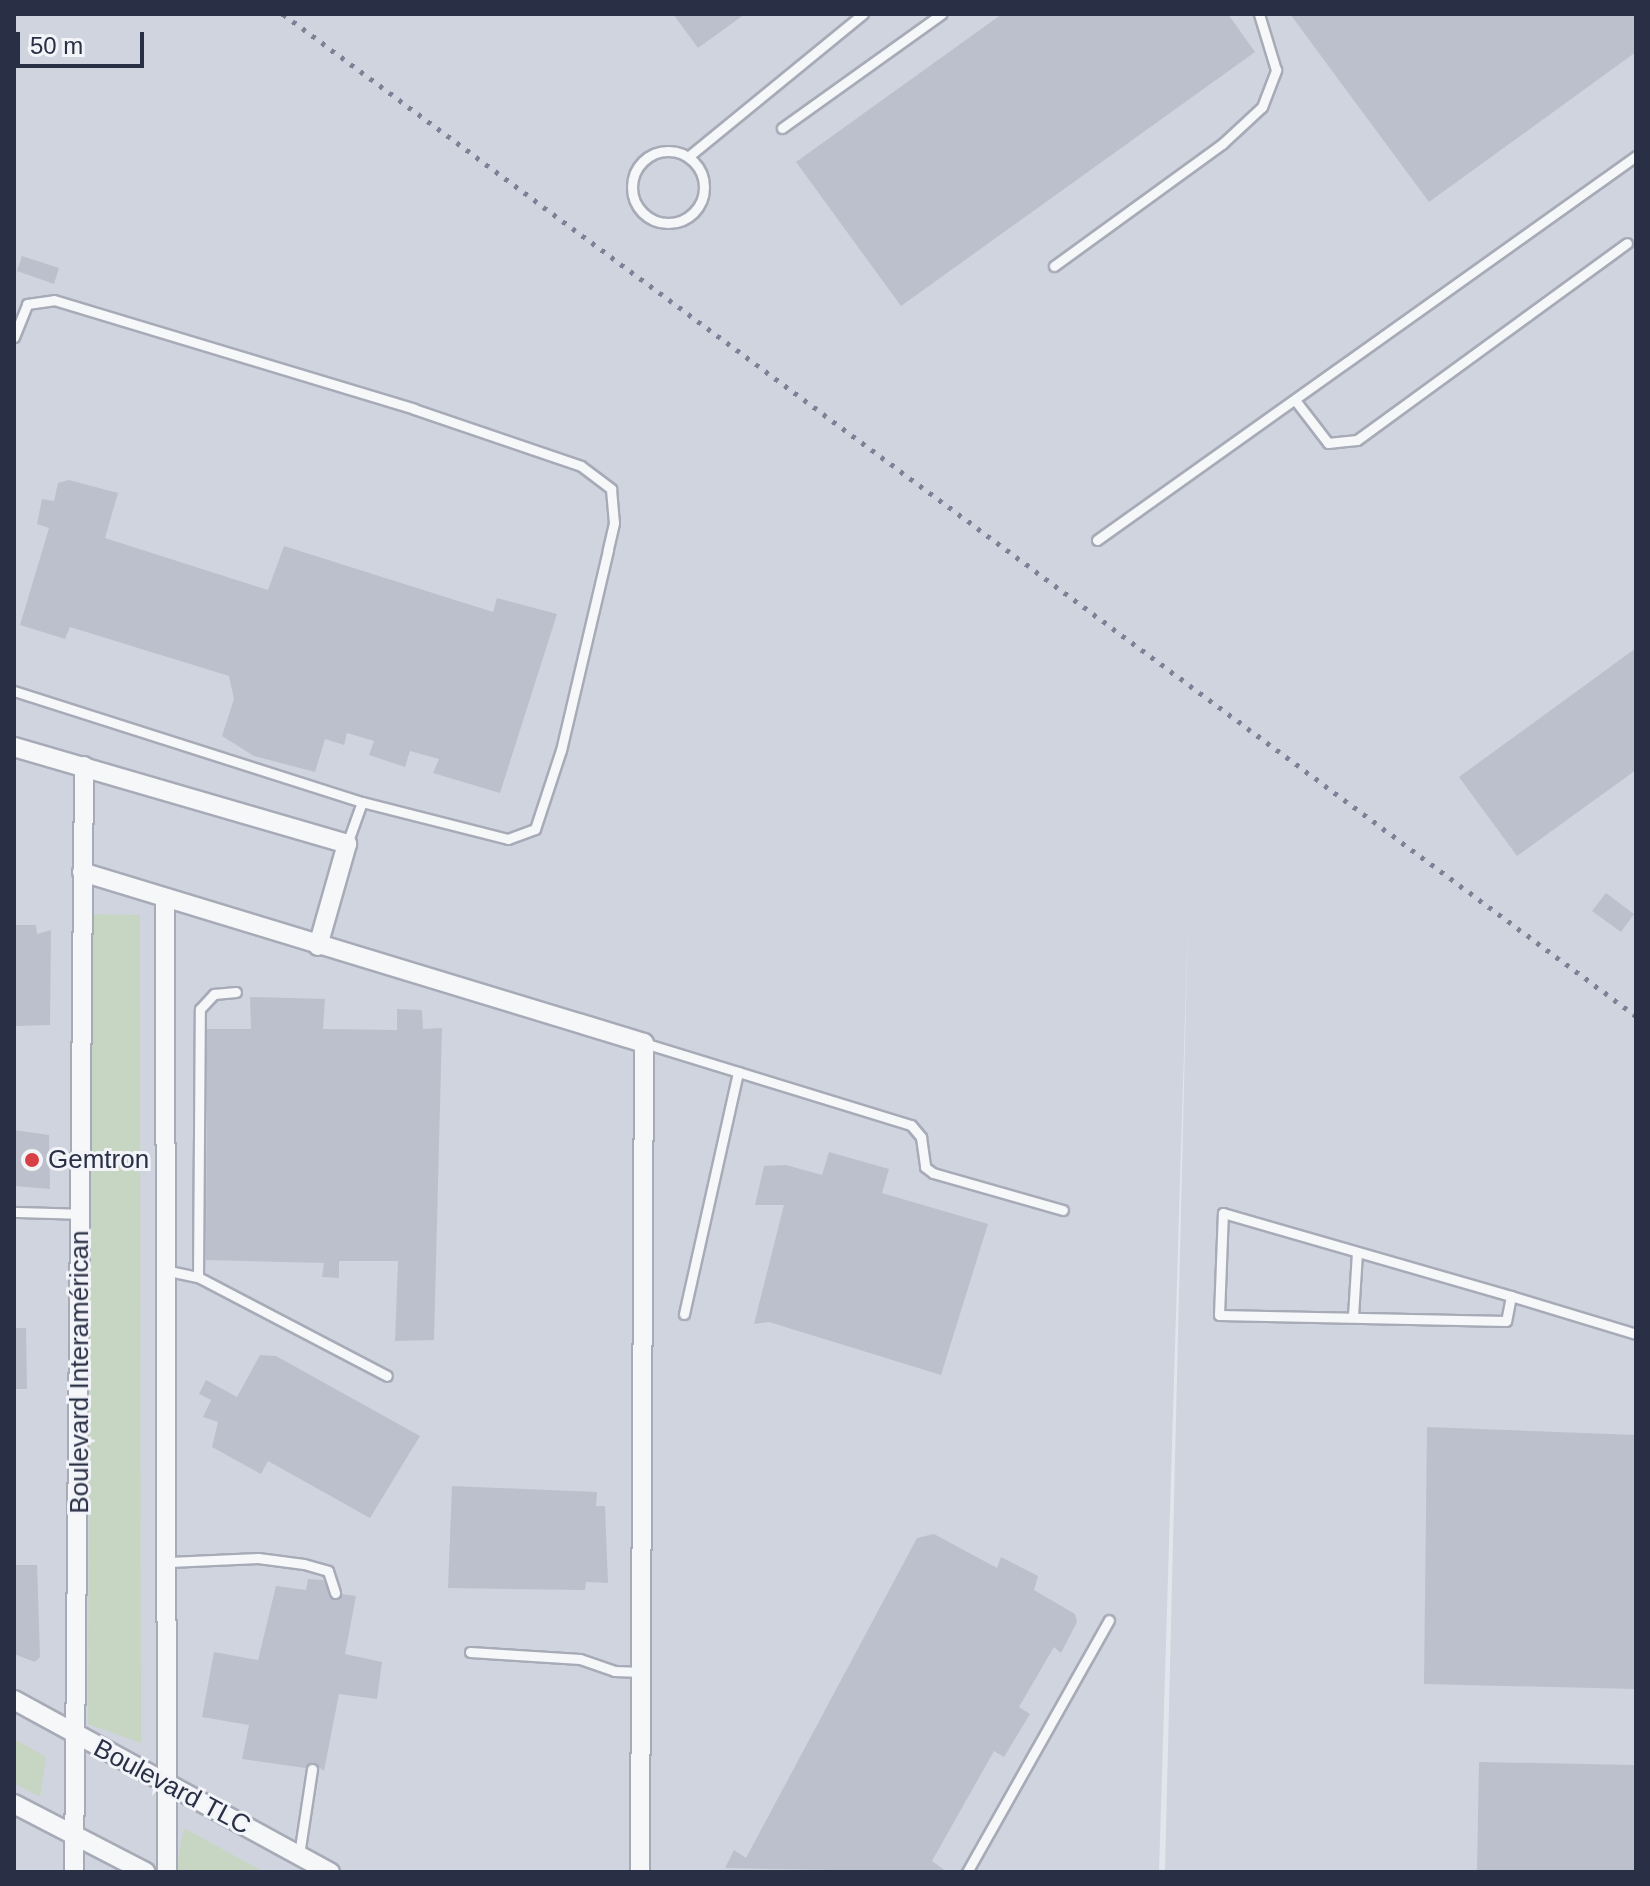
<!DOCTYPE html>
<html>
<head>
<meta charset="utf-8">
<style>
  body { margin:0 }
  #map { position:relative; width:1650px; height:1886px; overflow:hidden; background:#e3e5ec; font-family:Arial,sans-serif }
  div>[style] { position:absolute }
  .built>* { inset:0; background:#d0d4de }
  .green>* { inset:0; background:#c6d6c3 }
  .building>* { inset:0; background:#bcc0cc }
  .roads { filter:drop-shadow(2px 0 #a7abb7) drop-shadow(-2px 0 #a7abb7) drop-shadow(0 2px #a7abb7) drop-shadow(0 -2px #a7abb7) }
  .service>* { height:9px; margin:-4.5px; padding:0 4.5px; transform-origin:4.5px; border-radius:4.5px; background:#f6f7f9 }
  .service>.ring { margin:-4.5px; padding:0; box-sizing:content-box; background:none; border:9px solid #f6f7f9; border-radius:50% }
  .minor>* { height:18px; margin:-9px; padding:0 9px; transform-origin:9px; border-radius:9px; background:#f6f7f9 }
  .rail>* { height:5px; margin-top:-2.5px; transform-origin:0; background:repeating-linear-gradient(90deg,#7b8296 0 4px,transparent 0 12px) }
  .dots>* { width:22px; height:22px; translate:-50% -50%; box-sizing:border-box; border:4px solid #f3f4f9; border-radius:50% }
  span { translate:-50% -50%; white-space:nowrap; text-align:center; line-height:1.15; -webkit-text-stroke:6px #f3f4f9; paint-order:stroke }
  .poi-label { font-size:26px; color:#293045 }
  .left { translate:0 -50%; text-align:left }
  .street-label { font-size:26px; color:#293045 }
  .frame { position:absolute; inset:0; border:16px solid #293045; pointer-events:none }
  .scale { position:absolute; left:16px; top:32px; width:128px; height:36px; box-sizing:border-box; border:4px solid #293045; border-top:0; padding-left:10px; font-size:24px; line-height:28px; white-space:nowrap; color:#293045; -webkit-text-stroke:6px #f3f4f9; paint-order:stroke }
</style>
</head>
<body>
<div id="map">
  <div class="built">
    <div style="clip-path:polygon(14px 14px,1636px 14px,1636px 1872px,1165px 1872px,1188px 920px,1159px 1872px,14px 1872px)"></div>
  </div>
  <div class="green">
    <div style="clip-path:polygon(91px 914px,140px 915px,141px 1743px,88px 1724px)"></div>
    <div style="clip-path:polygon(14px 1739px,46px 1757px,40px 1797px,14px 1783px)"></div>
    <div style="clip-path:polygon(184px 1828px,264px 1872px,176px 1871px)"></div>
  </div>
  <div class="building">
    <div style="clip-path:polygon(673px 14px,745px 14px,698px 48px)"></div>
    <div style="clip-path:polygon(1002px 14px,1228px 14px,1255px 52px,901px 306px,796px 162px)"></div>
    <div style="clip-path:polygon(1290px 14px,1636px 14px,1636px 52px,1429px 202px)"></div>
    <div style="clip-path:polygon(22px 256px,59px 268px,54px 284px,17px 271px)"></div>
    <div style="clip-path:polygon(69px 480px,118px 493px,105px 538px,268px 590px,284px 546px,493px 612px,497px 598px,557px 614px,500px 793px,433px 773px,439px 759px,410px 751px,405px 767px,369px 755px,374px 741px,347px 733px,344px 745px,325px 739px,315px 772px,254px 756px,222px 736px,234px 699px,229px 676px,70px 627px,65px 639px,20px 625px,49px 528px,37px 524px,42px 499px,54px 501px,58px 483px)"></div>
    <div style="clip-path:polygon(1636px 648px,1636px 770px,1517px 856px,1459px 777px)"></div>
    <div style="clip-path:polygon(1606px 893px,1634px 914px,1621px 932px,1592px 911px)"></div>
    <div style="clip-path:polygon(14px 925px,36px 925px,37px 934px,51px 930px,50px 1025px,14px 1026px)"></div>
    <div style="clip-path:polygon(250px 997px,325px 999px,323px 1029px,397px 1030px,397px 1009px,422px 1010px,423px 1029px,442px 1028px,434px 1340px,395px 1341px,398px 1261px,339px 1261px,339px 1278px,322px 1277px,324px 1263px,206px 1260px,207px 1029px,251px 1029px)"></div>
    <div style="clip-path:polygon(14px 1130px,49px 1135px,50px 1189px,14px 1186px)"></div>
    <div style="clip-path:polygon(829px 1152px,889px 1169px,882px 1193px,988px 1224px,941px 1375px,769px 1322px,754px 1324px,784px 1205px,755px 1205px,764px 1166px,786px 1165px,822px 1175px)"></div>
    <div style="clip-path:polygon(14px 1328px,26px 1328px,27px 1389px,14px 1389px)"></div>
    <div style="clip-path:polygon(260px 1355px,276px 1356px,420px 1436px,370px 1518px,268px 1461px,261px 1474px,212px 1447px,218px 1422px,203px 1417px,211px 1400px,199px 1394px,206px 1380px,237px 1397px)"></div>
    <div style="clip-path:polygon(1427px 1427px,1636px 1435px,1636px 1689px,1424px 1684px)"></div>
    <div style="clip-path:polygon(452px 1486px,597px 1492px,596px 1506px,605px 1506px,608px 1583px,586px 1582px,585px 1590px,448px 1588px)"></div>
    <div style="clip-path:polygon(934px 1534px,997px 1568px,1001px 1557px,1038px 1576px,1034px 1590px,1075px 1614px,1077px 1622px,1061px 1653px,1054px 1647px,1019px 1707px,1030px 1714px,1004px 1757px,994px 1751px,932px 1861px,947px 1872px,725px 1868px,734px 1850px,746px 1858px,917px 1538px)"></div>
    <div style="clip-path:polygon(14px 1565px,37px 1565px,40px 1657px,35px 1662px,14px 1654px)"></div>
    <div style="clip-path:polygon(308px 1579px,323px 1580px,333px 1600px,342px 1594px,356px 1596px,345px 1654px,382px 1662px,377px 1699px,339px 1694px,324px 1771px,312px 1762px,305px 1768px,242px 1759px,249px 1725px,202px 1717px,214px 1652px,258px 1660px,276px 1586px,306px 1590px)"></div>
    <div style="clip-path:polygon(1479px 1762px,1636px 1765px,1636px 1872px,1477px 1872px)"></div>
  </div>
  <div class="roads">
    <div class="service">
      <div style="left:782px;top:128px;width:196px;rotate:-35.6deg"></div>
      <div class="ring" style="left:632px;top:151px;width:63px;height:63px"></div>
      <div style="left:688px;top:157px;width:226px;rotate:-39.3deg"></div>
      <div style="left:1054px;top:266px;width:208px;rotate:-36deg"></div>
      <div style="left:1222px;top:144px;width:54px;rotate:-42.8deg"></div>
      <div style="left:1262px;top:107px;width:40px;rotate:-69deg"></div>
      <div style="left:1276px;top:70px;width:59px;rotate:-106.9deg"></div>
      <div style="left:14px;top:337px;width:35px;rotate:-68deg"></div>
      <div style="left:27px;top:304px;width:27px;rotate:-8deg"></div>
      <div style="left:54px;top:300px;width:376px;rotate:16.8deg"></div>
      <div style="left:414px;top:409px;width:176px;rotate:18.8deg"></div>
      <div style="left:581px;top:466px;width:38px;rotate:37deg"></div>
      <div style="left:611px;top:489px;width:34px;rotate:85deg"></div>
      <div style="left:614px;top:523px;width:28px;rotate:103deg"></div>
      <div style="left:608px;top:550px;width:205px;rotate:103.2deg"></div>
      <div style="left:561px;top:750px;width:83px;rotate:108.2deg"></div>
      <div style="left:535px;top:829px;width:29px;rotate:160deg"></div>
      <div style="left:508px;top:839px;width:151px;rotate:-165.8deg"></div>
      <div style="left:362px;top:802px;width:45px;rotate:109.7deg"></div>
      <div style="left:1295px;top:400px;width:54px;rotate:52.5deg"></div>
      <div style="left:1328px;top:443px;width:29px;rotate:-6deg"></div>
      <div style="left:1357px;top:440px;width:334px;rotate:-36.1deg"></div>
      <div style="left:1097px;top:540px;width:662px;rotate:-35.47deg"></div>
      <div style="left:14px;top:691px;width:365px;rotate:17.7deg"></div>
      <div style="left:644px;top:1043px;width:279px;rotate:17.1deg"></div>
      <div style="left:911px;top:1125px;width:16px;rotate:50deg"></div>
      <div style="left:921px;top:1137px;width:30px;rotate:82deg"></div>
      <div style="left:925px;top:1167px;width:10px;rotate:37deg"></div>
      <div style="left:933px;top:1173px;width:135px;rotate:15.9deg"></div>
      <div style="left:14px;top:1212px;width:67px;rotate:1.7deg"></div>
      <div style="left:169px;top:1271px;width:30px;rotate:12deg"></div>
      <div style="left:198px;top:1277px;width:213px;rotate:27.6deg"></div>
      <div style="left:198px;top:1277px;width:268px;rotate:-89.6deg"></div>
      <div style="left:200px;top:1009px;width:21px;rotate:-47deg"></div>
      <div style="left:214px;top:994px;width:22px;rotate:-5deg"></div>
      <div style="left:1511px;top:1296px;width:25px;rotate:101deg"></div>
      <div style="left:1506px;top:1321px;width:287px;rotate:-178.8deg"></div>
      <div style="left:1219px;top:1315px;width:102px;rotate:-87.8deg"></div>
      <div style="left:1223px;top:1213px;width:300px;rotate:16.1deg"></div>
      <div style="left:1511px;top:1296px;width:131px;rotate:16.9deg"></div>
      <div style="left:684px;top:1314px;width:248px;rotate:-77.4deg"></div>
      <div style="left:1353px;top:1316px;width:64px;rotate:-86.4deg"></div>
      <div style="left:169px;top:1562px;width:89px;rotate:-2.6deg"></div>
      <div style="left:258px;top:1558px;width:46px;rotate:7.4deg"></div>
      <div style="left:304px;top:1564px;width:25px;rotate:16deg"></div>
      <div style="left:328px;top:1571px;width:23px;rotate:72deg"></div>
      <div style="left:470px;top:1652px;width:110px;rotate:3.6deg"></div>
      <div style="left:580px;top:1659px;width:36px;rotate:19deg"></div>
      <div style="left:614px;top:1671px;width:28px;rotate:2deg"></div>
      <div style="left:299px;top:1855px;width:87px;rotate:-81.4deg"></div>
      <div style="left:967px;top:1872px;width:289px;rotate:-60.6deg"></div>
    </div>
    <div class="minor">
      <div style="left:14px;top:747px;width:347px;rotate:16.2deg"></div>
      <div style="left:347px;top:844px;width:106px;rotate:105.9deg"></div>
      <div style="left:82px;top:872px;width:587px;rotate:16.92deg"></div>
      <div style="left:644px;top:1043px;width:829px;rotate:90.28deg"></div>
      <div style="left:165px;top:900px;width:972px;rotate:89.88deg"></div>
      <div style="left:14px;top:1700px;width:360px;rotate:28.6deg"></div>
      <div style="left:14px;top:1804px;width:148px;rotate:27.3deg"></div>
      <div style="left:74px;top:1872px;width:1106px;rotate:-89.48deg"></div>
    </div>
  </div>
  <div class="rail">
    <div style="left:283px;top:14px;width:1684px;rotate:36.52deg"></div>
  </div>
  <div class="dots">
    <div style="left:32px;top:1160px;background:#d74145"></div>
  </div>
  <div class="poi-label">
    <span class="left" style="left:48px;top:1160px">Gemtron</span>
  </div>
  <div class="street-label">
    <span style="left:80px;top:1372px;rotate:-90deg">Boulevard Interamérican</span>
    <span style="left:172px;top:1787px;rotate:28deg">Boulevard TLC</span>
  </div>
  <div class="frame"></div>
  <div class="scale">50 m</div>
</div>
</body>
</html>
